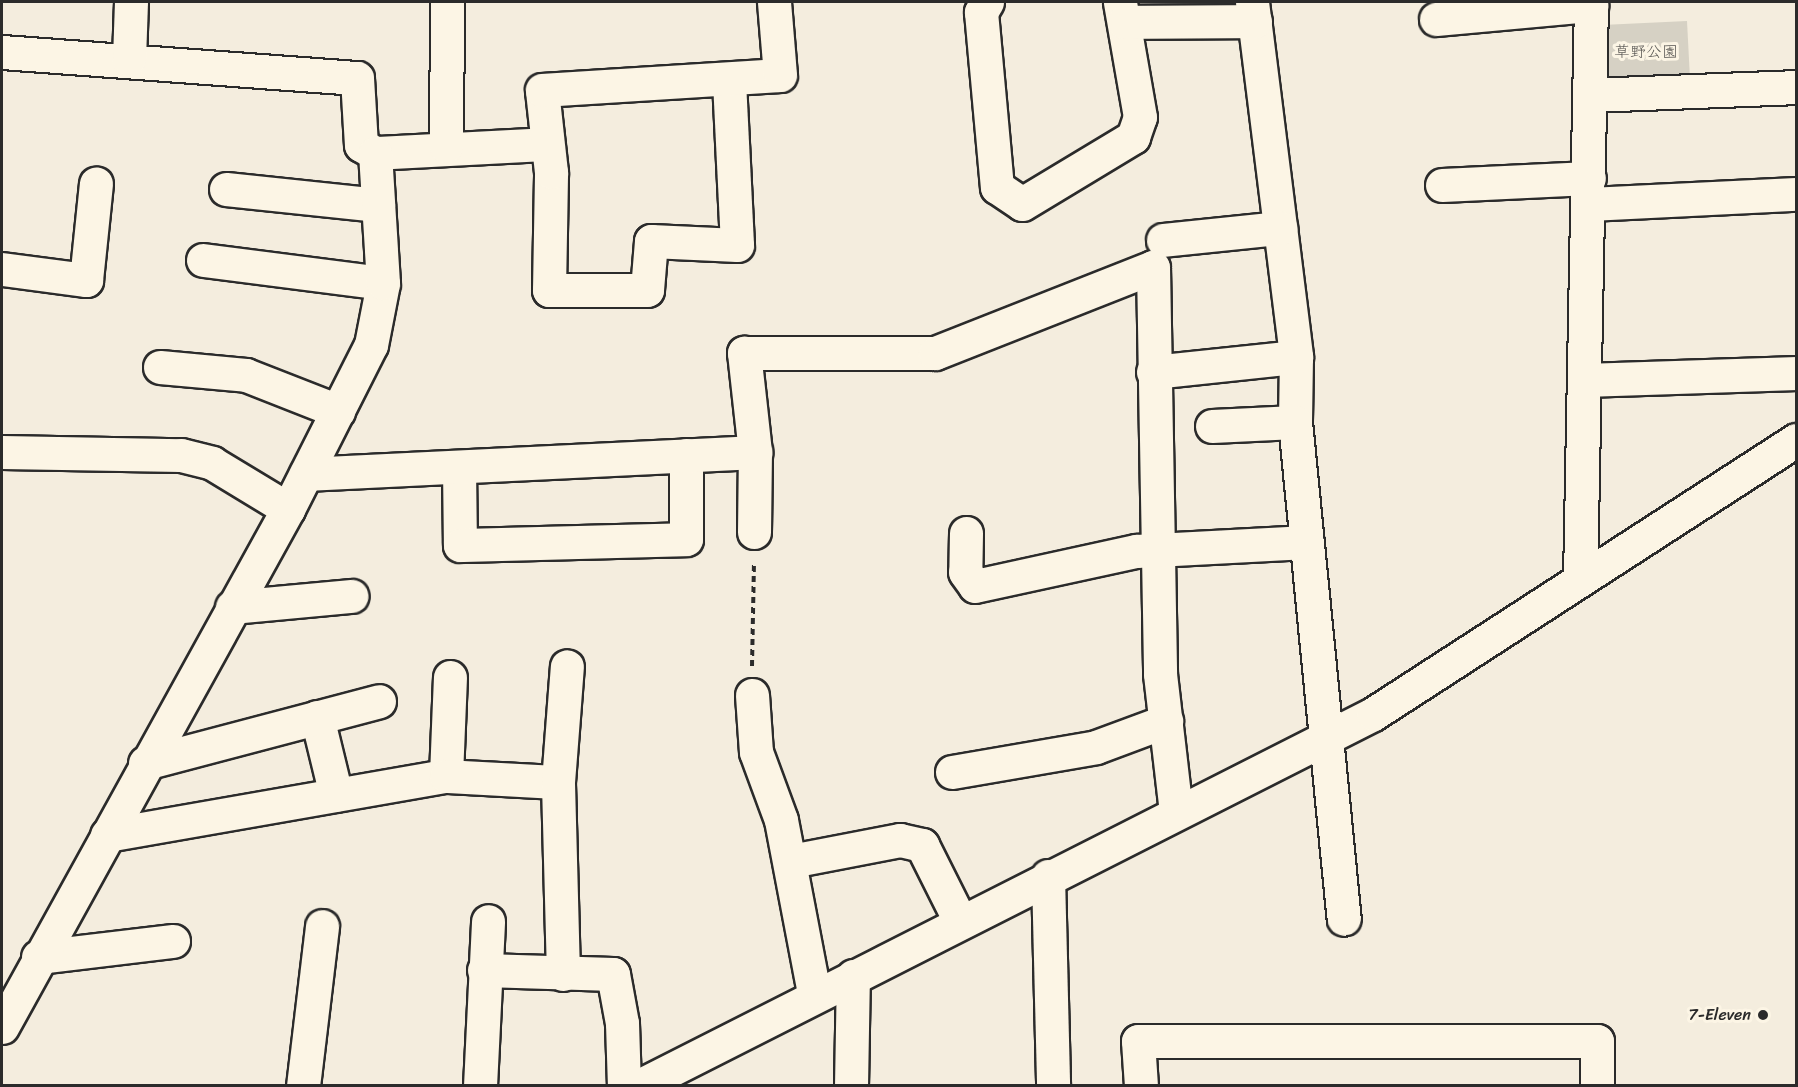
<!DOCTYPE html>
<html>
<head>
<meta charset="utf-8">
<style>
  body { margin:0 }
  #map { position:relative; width:1798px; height:1087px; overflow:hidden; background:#f4edde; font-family:Sriracha,"Klee One",sans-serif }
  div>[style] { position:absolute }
  .green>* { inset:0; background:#d6d1c4 }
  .path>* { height:4px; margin-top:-2px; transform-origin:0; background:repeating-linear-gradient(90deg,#2b2b2b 0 6px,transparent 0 10.5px) }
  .roads { filter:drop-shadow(2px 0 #2b2b2b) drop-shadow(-2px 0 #2b2b2b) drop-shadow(0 2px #2b2b2b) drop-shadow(0 -2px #2b2b2b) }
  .minor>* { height:33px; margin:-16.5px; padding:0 16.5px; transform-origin:16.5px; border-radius:16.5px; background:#fcf5e5 }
  .dots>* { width:16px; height:16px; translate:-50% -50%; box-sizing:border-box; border:3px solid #fcf5e5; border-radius:50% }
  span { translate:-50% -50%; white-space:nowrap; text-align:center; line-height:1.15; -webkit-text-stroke:6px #fcf5e5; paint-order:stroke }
  .park-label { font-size:16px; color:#565451 }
  .poi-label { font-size:16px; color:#2b2b2b }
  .right { translate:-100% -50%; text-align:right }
  .frame { position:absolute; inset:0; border:3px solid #2b2b2b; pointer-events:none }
</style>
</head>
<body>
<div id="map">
  <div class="green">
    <div style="clip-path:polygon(1687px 21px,1690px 79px,1605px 83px,1602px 25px)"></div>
  </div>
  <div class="path">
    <div style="left:752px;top:666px;width:103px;rotate:-88.9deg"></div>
  </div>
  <div class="roads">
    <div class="minor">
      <div style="left:987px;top:2px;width:12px;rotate:121deg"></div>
      <div style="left:981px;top:12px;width:176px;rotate:84.8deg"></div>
      <div style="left:997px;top:187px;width:30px;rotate:34deg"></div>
      <div style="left:1022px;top:204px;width:130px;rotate:-31.1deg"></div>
      <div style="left:1133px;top:137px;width:21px;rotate:-71deg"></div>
      <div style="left:1140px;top:117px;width:117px;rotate:-99.9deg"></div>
      <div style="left:1252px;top:2px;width:358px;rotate:82.9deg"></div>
      <div style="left:1296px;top:357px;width:65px;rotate:90.9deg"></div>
      <div style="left:1295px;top:422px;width:499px;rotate:84.4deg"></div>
      <div style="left:1436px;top:19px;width:156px;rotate:-5.2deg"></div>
      <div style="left:1124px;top:22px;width:131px;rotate:-0.4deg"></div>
      <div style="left:2px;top:52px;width:356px;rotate:4.2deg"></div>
      <div style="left:357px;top:78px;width:67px;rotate:86.6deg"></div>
      <div style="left:361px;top:145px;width:16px;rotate:30deg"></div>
      <div style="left:375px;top:153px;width:172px;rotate:-3deg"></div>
      <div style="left:129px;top:59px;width:57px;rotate:-88deg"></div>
      <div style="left:729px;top:81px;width:164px;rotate:87.2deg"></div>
      <div style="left:737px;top:245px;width:86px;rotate:-177.3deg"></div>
      <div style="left:651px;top:241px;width:49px;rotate:94.7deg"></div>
      <div style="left:647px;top:290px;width:98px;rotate:180deg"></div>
      <div style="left:549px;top:290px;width:118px;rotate:-89deg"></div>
      <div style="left:551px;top:172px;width:82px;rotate:-96.3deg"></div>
      <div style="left:542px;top:90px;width:238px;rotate:-3.6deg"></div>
      <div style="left:780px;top:75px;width:73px;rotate:-94.7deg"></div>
      <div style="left:1590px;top:95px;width:206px;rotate:-2.2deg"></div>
      <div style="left:446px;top:146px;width:144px;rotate:-89.6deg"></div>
      <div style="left:1442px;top:185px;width:147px;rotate:-2.7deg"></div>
      <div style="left:226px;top:189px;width:153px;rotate:6deg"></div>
      <div style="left:1589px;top:204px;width:207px;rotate:-2.8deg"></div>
      <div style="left:1163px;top:240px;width:118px;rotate:-5.9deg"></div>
      <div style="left:203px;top:260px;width:181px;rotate:7.3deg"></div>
      <div style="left:2px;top:269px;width:85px;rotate:7.5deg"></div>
      <div style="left:86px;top:280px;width:97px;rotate:-84.1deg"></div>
      <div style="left:160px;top:367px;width:86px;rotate:5.3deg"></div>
      <div style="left:246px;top:375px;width:99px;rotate:21.4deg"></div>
      <div style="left:1153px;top:372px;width:144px;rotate:-6deg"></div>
      <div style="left:1585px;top:380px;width:211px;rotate:-1.9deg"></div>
      <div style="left:1212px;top:426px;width:83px;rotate:-2.8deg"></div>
      <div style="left:2px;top:452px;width:179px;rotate:1deg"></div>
      <div style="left:181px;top:455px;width:32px;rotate:14deg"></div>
      <div style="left:212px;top:463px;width:89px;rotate:31.2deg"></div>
      <div style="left:459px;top:467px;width:78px;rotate:89.3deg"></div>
      <div style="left:460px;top:545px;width:226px;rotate:-1.5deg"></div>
      <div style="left:686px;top:539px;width:84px;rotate:-90deg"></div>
      <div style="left:306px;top:474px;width:450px;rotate:-2.8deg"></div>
      <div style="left:754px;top:532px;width:80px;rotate:-89.3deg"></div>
      <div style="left:755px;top:452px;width:100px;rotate:-96.3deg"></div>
      <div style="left:744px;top:353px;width:191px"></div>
      <div style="left:935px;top:353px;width:234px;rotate:-21.5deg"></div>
      <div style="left:1153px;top:267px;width:407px;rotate:89deg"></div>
      <div style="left:1160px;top:674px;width:139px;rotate:83.4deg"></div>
      <div style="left:966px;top:533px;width:39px;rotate:91deg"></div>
      <div style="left:965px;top:572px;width:17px;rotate:54deg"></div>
      <div style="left:975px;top:586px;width:165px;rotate:-12.3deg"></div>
      <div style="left:1136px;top:551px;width:171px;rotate:-3deg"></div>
      <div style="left:1580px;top:579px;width:577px;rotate:-88.91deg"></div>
      <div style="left:232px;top:607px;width:120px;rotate:-5.3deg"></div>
      <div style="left:752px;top:695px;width:57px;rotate:86deg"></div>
      <div style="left:756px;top:752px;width:72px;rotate:69.8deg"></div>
      <div style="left:781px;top:820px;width:176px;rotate:79.2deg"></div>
      <div style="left:317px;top:717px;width:80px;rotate:76.3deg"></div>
      <div style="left:145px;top:763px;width:242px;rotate:-14.8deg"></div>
      <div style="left:952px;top:772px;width:146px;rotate:-9.8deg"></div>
      <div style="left:1096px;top:747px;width:75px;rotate:-20.4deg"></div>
      <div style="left:446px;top:776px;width:99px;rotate:-87.7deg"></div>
      <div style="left:107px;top:835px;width:344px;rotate:-9.9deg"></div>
      <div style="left:446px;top:776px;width:112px;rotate:3.1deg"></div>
      <div style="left:791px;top:861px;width:111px;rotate:-10.9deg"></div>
      <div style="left:900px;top:840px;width:23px;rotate:13deg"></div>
      <div style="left:922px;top:845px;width:85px;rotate:63.4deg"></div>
      <div style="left:1048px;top:876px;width:210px;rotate:88.6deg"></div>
      <div style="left:38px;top:957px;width:136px;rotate:-6.8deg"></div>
      <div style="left:484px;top:970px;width:129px;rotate:1.8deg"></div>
      <div style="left:613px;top:974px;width:50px;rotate:79.6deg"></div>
      <div style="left:622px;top:1023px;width:63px;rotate:88.2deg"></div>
      <div style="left:563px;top:974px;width:192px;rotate:-91.5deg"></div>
      <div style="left:558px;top:782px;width:116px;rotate:-85.6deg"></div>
      <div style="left:2px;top:1027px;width:592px;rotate:-61.1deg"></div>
      <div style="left:288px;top:509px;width:184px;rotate:-63.2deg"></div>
      <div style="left:371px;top:345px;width:63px;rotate:-79deg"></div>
      <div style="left:383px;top:283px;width:130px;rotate:-93.5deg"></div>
      <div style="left:303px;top:1086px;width:161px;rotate:-83.2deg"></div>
      <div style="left:480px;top:1086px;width:165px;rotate:-87.2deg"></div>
      <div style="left:639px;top:1086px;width:823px;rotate:-26.88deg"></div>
      <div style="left:1373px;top:714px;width:504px;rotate:-32.93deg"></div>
      <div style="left:851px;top:1086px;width:110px;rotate:-89deg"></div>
      <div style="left:1141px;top:1086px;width:45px;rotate:-93.8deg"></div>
      <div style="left:1138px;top:1041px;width:459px"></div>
      <div style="left:1597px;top:1041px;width:45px;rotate:90deg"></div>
    </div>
  </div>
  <div class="dots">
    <div style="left:1763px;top:1015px;background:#2b2b2b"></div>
  </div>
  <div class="park-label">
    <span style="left:1646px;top:52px">草野公園</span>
  </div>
  <div class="poi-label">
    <span class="right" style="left:1751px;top:1015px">7-Eleven</span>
  </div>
  <div class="frame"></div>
</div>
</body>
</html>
